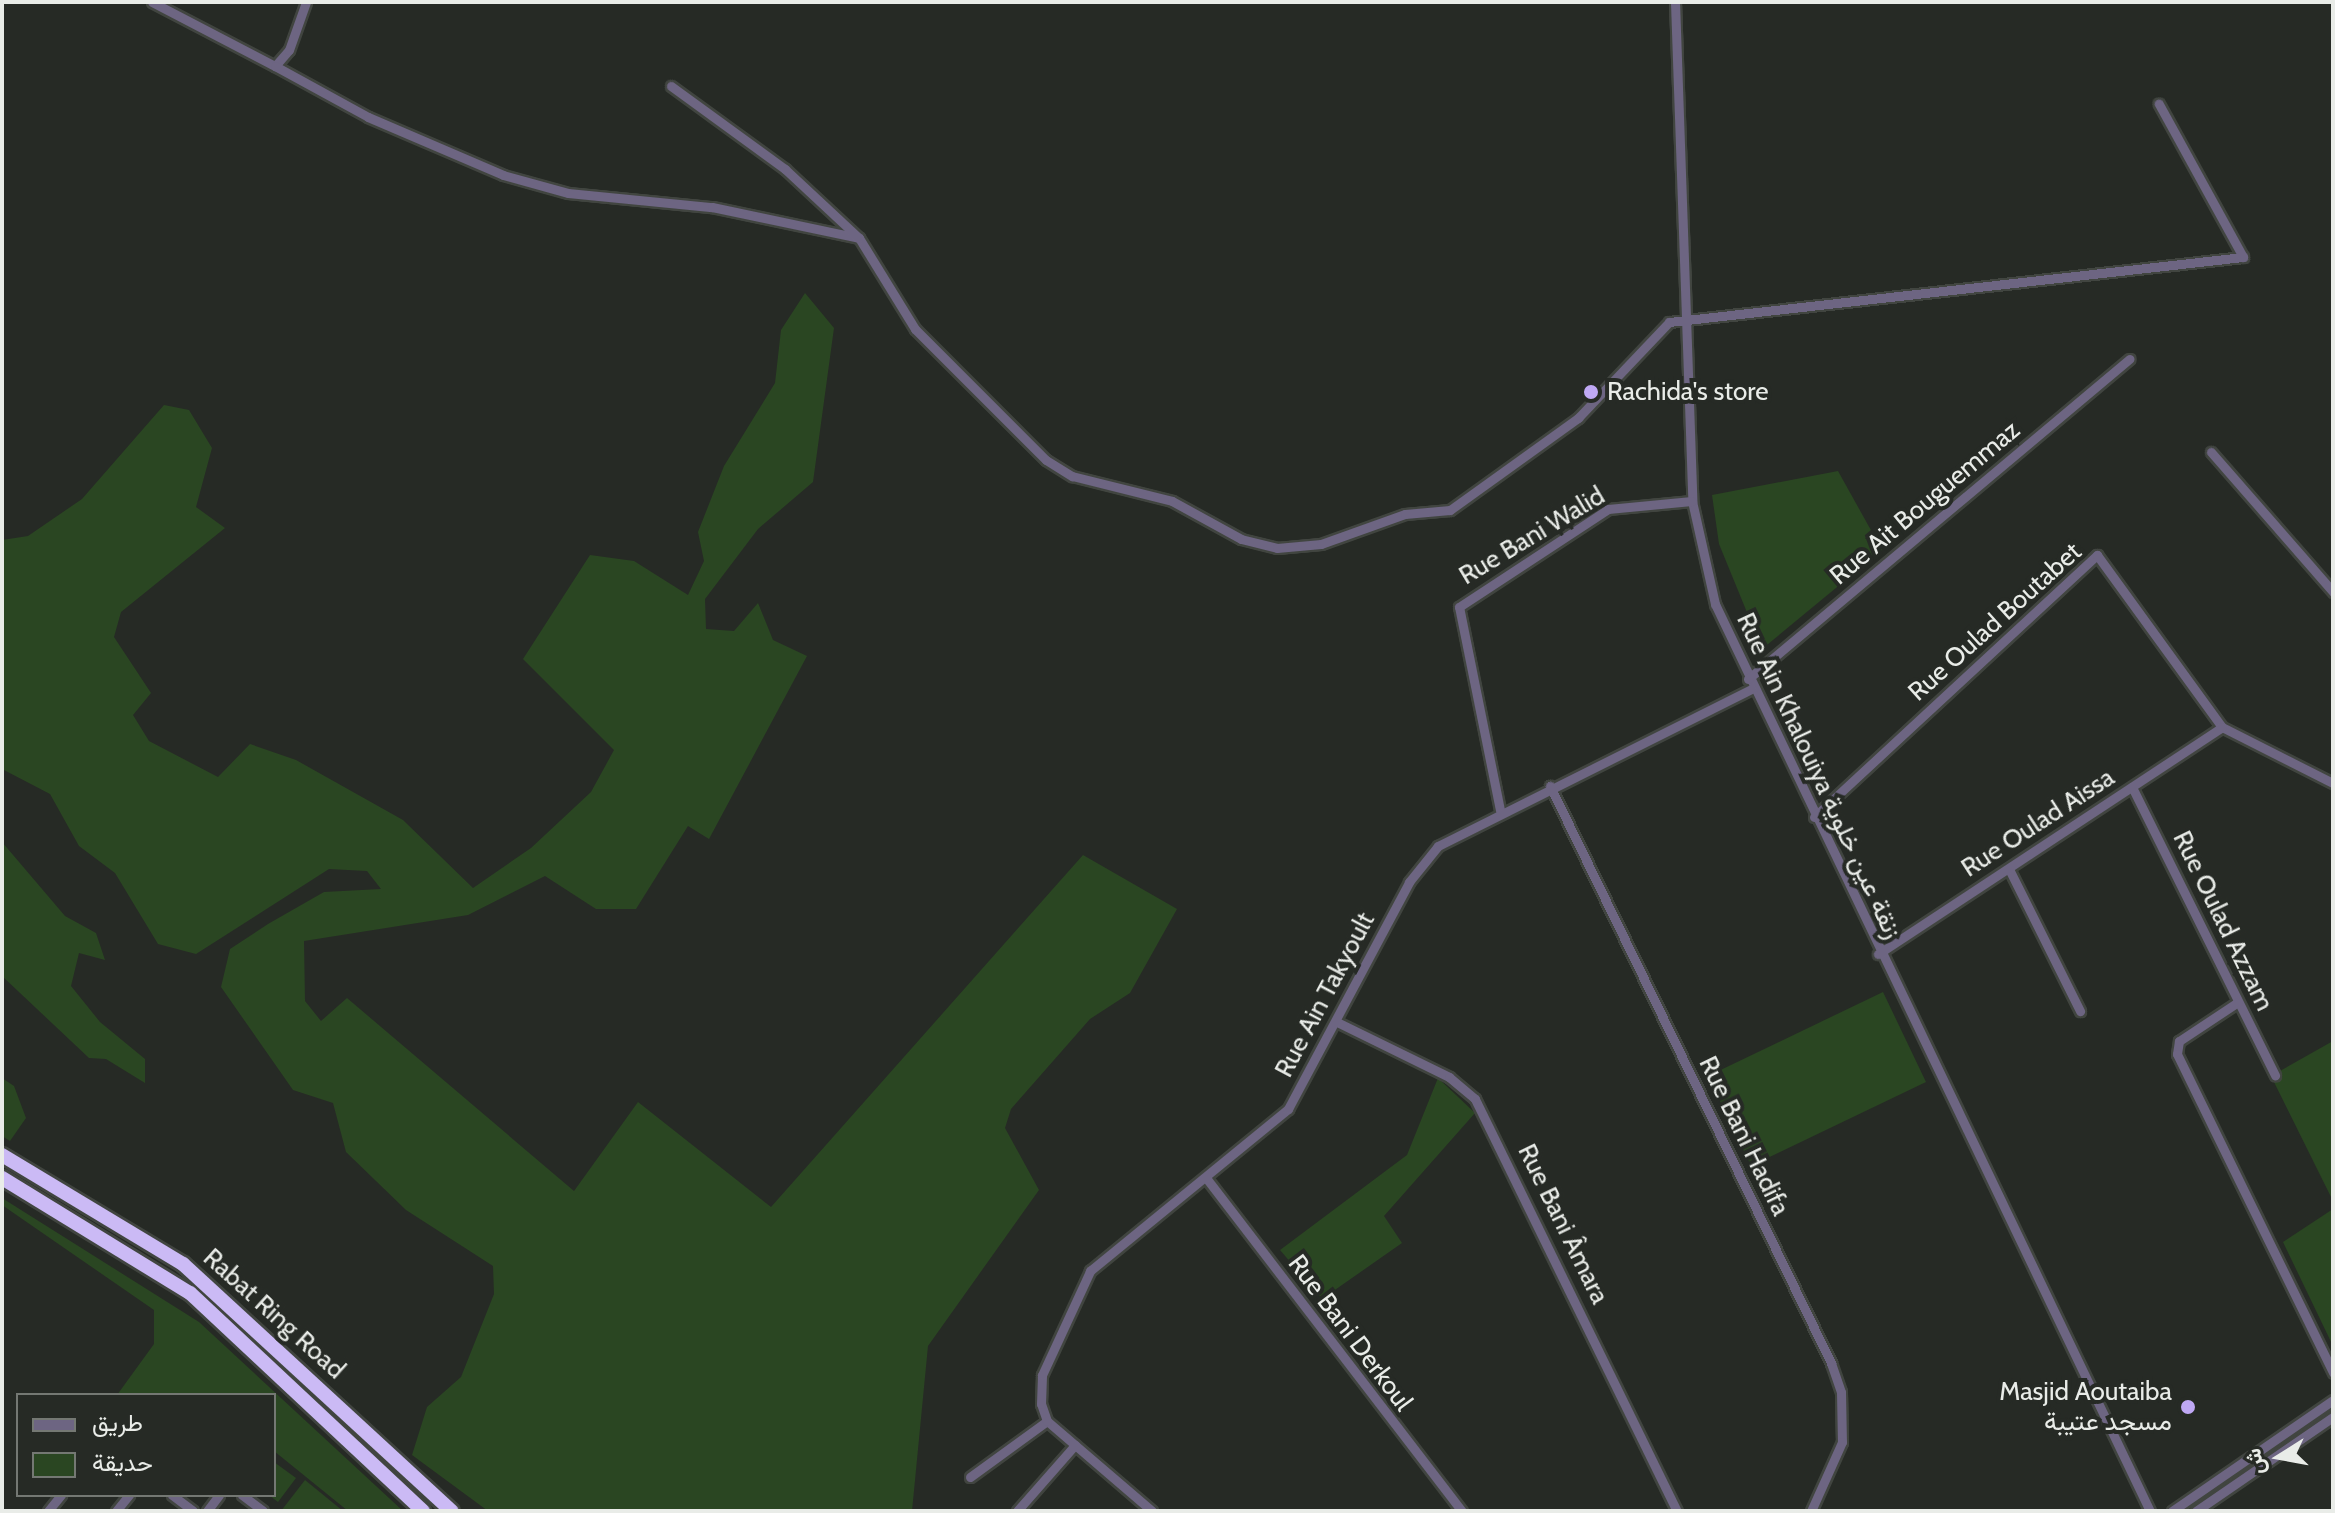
<!DOCTYPE html>
<html>
<head>
<meta charset="utf-8">
<style>
  body { margin:0 }
  #map { position:relative; width:2335px; height:1513px; overflow:hidden; background:#262a25; font-family:Cabin,Vazirmatn,sans-serif }
  div>[style] { position:absolute }
  .green>* { inset:0; background:#2a4622 }
  .roads { filter:drop-shadow(2px 0 #414540) drop-shadow(-2px 0 #414540) drop-shadow(0 2px #414540) drop-shadow(0 -2px #414540) }
  .minor>* { height:9px; margin:-4.5px; padding:0 4.5px; transform-origin:4.5px; border-radius:4.5px; background:#6d6582 }
  .highway>* { height:14px; margin:-7px; padding:0 7px; transform-origin:7px; border-radius:7px; background:#cbbaf5 }
  .dots>* { width:22px; height:22px; translate:-50% -50%; box-sizing:border-box; border:4px solid #262a25; border-radius:50% }
  span { translate:-50% -50%; white-space:nowrap; text-align:center; line-height:1.15; -webkit-text-stroke:8px #262a25; paint-order:stroke }
  .poi-label { font-size:26px; color:#e9ece8 }
  .left { translate:0 -50%; text-align:left }
  .right { translate:-100% -50%; text-align:right }
  .street-label { font-size:26px; color:#e9ece8 }
  .frame { position:absolute; inset:0; border:4px solid #e9ece8; pointer-events:none }
  .legend { position:absolute; left:16px; top:1393px; width:260px; height:104px; box-sizing:border-box; background:#262a25; border:2px solid #747873; margin:0; padding:10px 14px; list-style:none; font-size:24px; color:#e9ece8 }
  .legend li { display:flex; align-items:center; gap:16px; height:40px }
  .legend b { width:40px; border:2px solid #747873 }
  .north { position:absolute; left:2239px; top:1417px; width:80px; height:80px; -webkit-text-stroke:6px #262a25; paint-order:stroke; rotate:259deg; font-size:22px; font-weight:700; line-height:32px; text-align:center; color:#e9ece8 }
  .north::after { content:''; display:block; margin:auto; width:28px; height:36px; background:#e9ece8; clip-path:polygon(50% 0,100% 100%,50% 72%,0 100%) }
</style>
</head>
<body>
<div id="map">
  <div class="green">
    <div style="clip-path:polygon(805px 293px,834px 328px,813px 482px,758px 529px,705px 599px,706px 629px,734px 631px,758px 603px,773px 640px,807px 656px,709px 839px,688px 826px,636px 909px,596px 909px,545px 876px,468px 915px,304px 941px,305px 1001px,321px 1021px,347px 998px,574px 1191px,638px 1102px,771px 1207px,1083px 855px,1177px 909px,1130px 993px,1090px 1019px,1011px 1109px,1005px 1128px,1039px 1190px,928px 1346px,912px 1511px,488px 1511px,412px 1455px,427px 1407px,461px 1377px,494px 1294px,493px 1266px,406px 1210px,346px 1152px,333px 1103px,293px 1090px,221px 987px,230px 949px,268px 924px,324px 892px,381px 889px,367px 871px,329px 869px,196px 954px,158px 944px,115px 873px,79px 846px,50px 794px,2px 769px,2px 540px,28px 536px,82px 499px,164px 405px,189px 410px,212px 448px,196px 507px,225px 528px,121px 612px,114px 637px,151px 693px,133px 715px,149px 741px,218px 777px,250px 744px,296px 760px,403px 820px,473px 888px,531px 848px,591px 792px,614px 750px,523px 659px,590px 555px,634px 561px,688px 595px,704px 561px,698px 532px,724px 466px,775px 383px,781px 330px)"></div>
    <div style="clip-path:polygon(1838px 471px,1882px 550px,1762px 649px,1719px 544px,1712px 495px)"></div>
    <div style="clip-path:polygon(2px 842px,65px 916px,96px 933px,105px 960px,79px 953px,71px 986px,100px 1022px,145px 1059px,145px 1083px,106px 1059px,89px 1058px,2px 976px)"></div>
    <div style="clip-path:polygon(1883px 992px,1926px 1082px,1751px 1166px,1708px 1076px)"></div>
    <div style="clip-path:polygon(2333px 1041px,2333px 1201px,2271px 1076px)"></div>
    <div style="clip-path:polygon(2px 1078px,14px 1086px,26px 1118px,10px 1141px,2px 1136px)"></div>
    <div style="clip-path:polygon(1438px 1078px,1475px 1113px,1384px 1216px,1402px 1243px,1322px 1299px,1280px 1250px,1407px 1155px)"></div>
    <div style="clip-path:polygon(2px 1198px,199px 1322px,403px 1511px,348px 1511px,274px 1451px,274px 1395px,117px 1395px,154px 1344px,154px 1310px,2px 1205px)"></div>
    <div style="clip-path:polygon(2333px 1209px,2333px 1346px,2283px 1242px)"></div>
    <div style="clip-path:polygon(274px 1462px,296px 1478px,278px 1502px,269px 1495px)"></div>
    <div style="clip-path:polygon(305px 1480px,343px 1511px,281px 1511px)"></div>
  </div>
  <div class="roads">
    <div class="minor">
      <div style="left:152px;top:2px;width:139px;rotate:27.5deg"></div>
      <div style="left:275px;top:66px;width:21px;rotate:-49deg"></div>
      <div style="left:289px;top:50px;width:51px;rotate:-70.5deg"></div>
      <div style="left:1675px;top:2px;width:499px;rotate:88deg"></div>
      <div style="left:1692px;top:501px;width:106px;rotate:77.4deg"></div>
      <div style="left:1715px;top:604px;width:1006px;rotate:64.38deg"></div>
      <div style="left:275px;top:66px;width:106px;rotate:28.7deg"></div>
      <div style="left:368px;top:117px;width:147px;rotate:23.2deg"></div>
      <div style="left:503px;top:175px;width:67px;rotate:15.5deg"></div>
      <div style="left:568px;top:193px;width:145px;rotate:5.6deg"></div>
      <div style="left:712px;top:207px;width:150px;rotate:11.9deg"></div>
      <div style="left:859px;top:238px;width:107px;rotate:58.4deg"></div>
      <div style="left:915px;top:329px;width:185px;rotate:45deg"></div>
      <div style="left:1046px;top:460px;width:31px;rotate:32deg"></div>
      <div style="left:1072px;top:476px;width:103px;rotate:14deg"></div>
      <div style="left:1172px;top:501px;width:79px;rotate:28.8deg"></div>
      <div style="left:1241px;top:539px;width:37px;rotate:14deg"></div>
      <div style="left:1277px;top:548px;width:44px;rotate:-5.2deg"></div>
      <div style="left:1321px;top:544px;width:89px;rotate:-19.7deg"></div>
      <div style="left:1405px;top:514px;width:45px;rotate:-5.1deg"></div>
      <div style="left:1450px;top:510px;width:158px;rotate:-35.7deg"></div>
      <div style="left:1578px;top:418px;width:132px;rotate:-46.5deg"></div>
      <div style="left:1669px;top:322px;width:578px;rotate:-6.46deg"></div>
      <div style="left:2243px;top:257px;width:175px;rotate:-118.8deg"></div>
      <div style="left:671px;top:86px;width:141px;rotate:36.1deg"></div>
      <div style="left:785px;top:169px;width:101px;rotate:43deg"></div>
      <div style="left:2211px;top:452px;width:186px;rotate:48.9deg"></div>
      <div style="left:1748px;top:679px;width:498px;rotate:-40deg"></div>
      <div style="left:1550px;top:786px;width:642px;rotate:64.03deg"></div>
      <div style="left:1831px;top:1363px;width:31px;rotate:71deg"></div>
      <div style="left:1841px;top:1392px;width:50px;rotate:88.9deg"></div>
      <div style="left:1842px;top:1442px;width:76px;rotate:114.2deg"></div>
      <div style="left:2132px;top:787px;width:322px;rotate:63.6deg"></div>
      <div style="left:1500px;top:810px;width:207px;rotate:-101.4deg"></div>
      <div style="left:1459px;top:607px;width:178px;rotate:-33.3deg"></div>
      <div style="left:1608px;top:509px;width:84px;rotate:-5.4deg"></div>
      <div style="left:1814px;top:817px;width:386px;rotate:-42.8deg"></div>
      <div style="left:2097px;top:555px;width:213px;rotate:54deg"></div>
      <div style="left:2222px;top:727px;width:124px;rotate:26.8deg"></div>
      <div style="left:2009px;top:869px;width:159px;rotate:63.4deg"></div>
      <div style="left:1878px;top:954px;width:412px;rotate:-33.4deg"></div>
      <div style="left:2238px;top:1002px;width:71px;rotate:146.5deg"></div>
      <div style="left:2179px;top:1041px;width:13px;rotate:99deg"></div>
      <div style="left:2177px;top:1054px;width:355px;rotate:63.9deg"></div>
      <div style="left:1339px;top:1023px;width:123px;rotate:26.1deg"></div>
      <div style="left:1449px;top:1077px;width:34px;rotate:40deg"></div>
      <div style="left:1475px;top:1099px;width:459px;rotate:63.9deg"></div>
      <div style="left:1207px;top:1179px;width:419px;rotate:52.5deg"></div>
      <div style="left:970px;top:1477px;width:95px;rotate:-36deg"></div>
      <div style="left:172px;top:1495px;width:26px;rotate:37deg"></div>
      <div style="left:242px;top:1495px;width:26px;rotate:37deg"></div>
      <div style="left:48px;top:1511px;width:21px;rotate:-51deg"></div>
      <div style="left:116px;top:1511px;width:21px;rotate:-51deg"></div>
      <div style="left:207px;top:1511px;width:20px;rotate:-53deg"></div>
      <div style="left:1017px;top:1511px;width:88px;rotate:-48.7deg"></div>
      <div style="left:1152px;top:1511px;width:138px;rotate:-139.4deg"></div>
      <div style="left:1047px;top:1421px;width:18px;rotate:-109deg"></div>
      <div style="left:1041px;top:1404px;width:29px;rotate:-88deg"></div>
      <div style="left:1042px;top:1375px;width:115px;rotate:-65.2deg"></div>
      <div style="left:1090px;top:1271px;width:256px;rotate:-39.3deg"></div>
      <div style="left:1288px;top:1109px;width:257px;rotate:-61.9deg"></div>
      <div style="left:1409px;top:882px;width:46px;rotate:-51.1deg"></div>
      <div style="left:1438px;top:846px;width:351px;rotate:-26.6deg"></div>
      <div style="left:2172px;top:1511px;width:196px;rotate:-34.6deg"></div>
      <div style="left:2196px;top:1511px;width:166px;rotate:-34.5deg"></div>
    </div>
    <div class="highway">
      <div style="left:2px;top:1155px;width:211px;rotate:31.1deg"></div>
      <div style="left:183px;top:1264px;width:365px;rotate:42.6deg"></div>
      <div style="left:2px;top:1178px;width:220px;rotate:31.5deg"></div>
      <div style="left:190px;top:1293px;width:319px;rotate:43.1deg"></div>
    </div>
  </div>
  <div class="dots">
    <div style="left:1591px;top:392px;background:#bfa8f4"></div>
    <div style="left:2188px;top:1407px;background:#bfa8f4"></div>
  </div>
  <div class="poi-label">
    <span class="left" style="left:1607px;top:392px">Rachida's store</span>
    <span class="right" style="left:2172px;top:1407px">Masjid Aoutaiba<br>مسجد عتيبة</span>
  </div>
  <div class="street-label">
    <span style="left:1925px;top:503px;rotate:-40deg">Rue Ait Bouguemmaz</span>
    <span style="left:1532px;top:536px;rotate:-31deg">Rue Bani Walid</span>
    <span style="left:1995px;top:622px;rotate:-42deg">Rue Oulad Boutabet</span>
    <span style="left:1819px;top:776px;rotate:65deg">Rue Ain Khalouiya زنقة عين خلوية</span>
    <span style="left:2038px;top:823px;rotate:-33deg">Rue Oulad Aissa</span>
    <span style="left:2223px;top:921px;rotate:64deg">Rue Oulad Azzam</span>
    <span style="left:1325px;top:995px;rotate:-62deg">Rue Ain Takyoult</span>
    <span style="left:1744px;top:1136px;rotate:64deg">Rue Bani Hadifa</span>
    <span style="left:1563px;top:1224px;rotate:64deg">Rue Bani Âmara</span>
    <span style="left:274px;top:1314px;rotate:42deg">Rabat Ring Road</span>
    <span style="left:1350px;top:1333px;rotate:53deg">Rue Bani Derkoul</span>
  </div>
  <div class="frame"></div>
  <ul class="legend">
  <li><b style="height:10px;background:#6d6582"></b>طريق</li>
  <li><b style="height:22px;background:#2a4622"></b>حديقة</li>
  </ul>
  <div class="north">ش</div>
</div>
</body>
</html>
